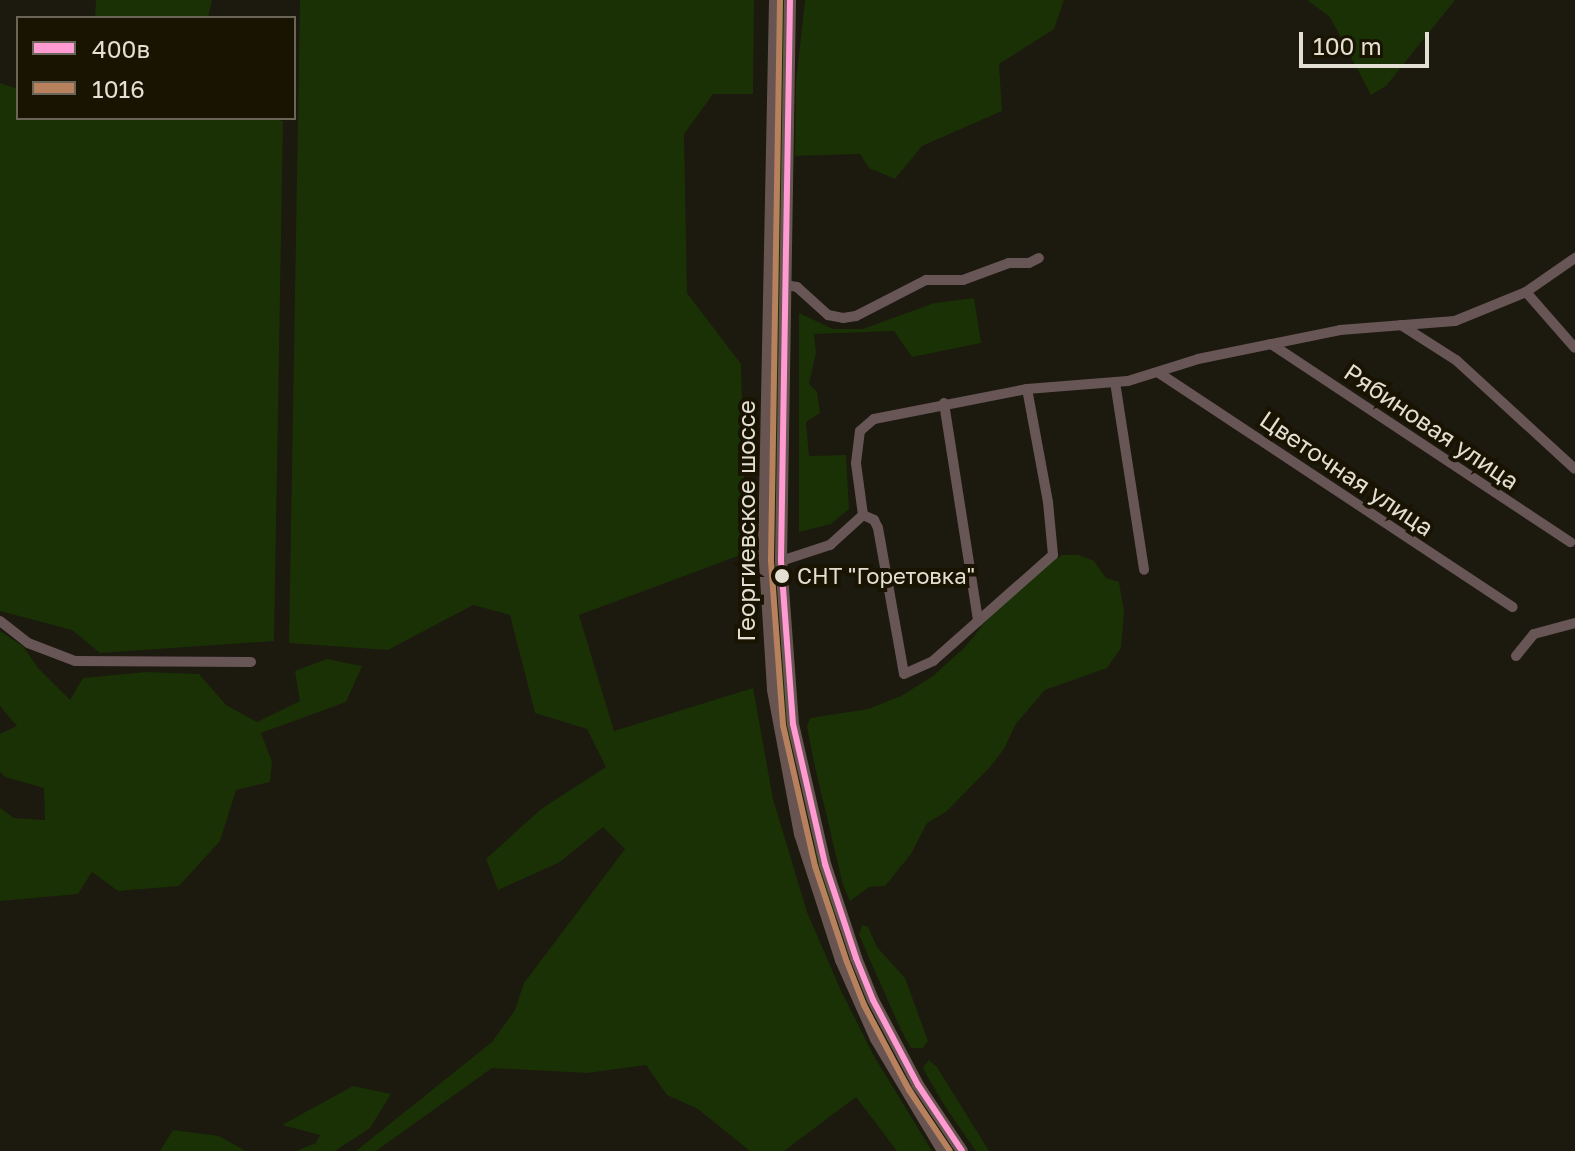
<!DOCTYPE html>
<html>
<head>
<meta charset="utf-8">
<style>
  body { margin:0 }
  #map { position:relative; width:1575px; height:1151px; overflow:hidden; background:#1c190f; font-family:"Golos Text",sans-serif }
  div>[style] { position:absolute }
  .green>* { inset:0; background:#193105 }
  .minor>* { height:10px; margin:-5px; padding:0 5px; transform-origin:5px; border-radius:5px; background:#685556 }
  .major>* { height:12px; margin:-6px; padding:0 6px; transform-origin:6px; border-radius:6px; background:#685552 }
  .bus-1>* { height:6px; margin:-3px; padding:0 3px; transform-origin:3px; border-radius:3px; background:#ff9ad2 }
  .bus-2>* { height:6px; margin:-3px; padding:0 3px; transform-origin:3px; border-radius:3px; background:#b6815c }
  .dots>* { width:22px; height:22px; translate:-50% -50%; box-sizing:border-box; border:4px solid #191302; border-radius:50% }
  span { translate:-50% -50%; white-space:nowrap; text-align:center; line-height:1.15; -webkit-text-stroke:8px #191302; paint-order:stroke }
  .bus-label { font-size:22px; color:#e3dfd3 }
  .left { translate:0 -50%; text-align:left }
  .street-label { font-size:24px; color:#e3dfd3 }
  .legend { position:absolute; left:16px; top:16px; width:280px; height:104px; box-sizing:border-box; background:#191302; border:2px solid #6a6556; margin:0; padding:10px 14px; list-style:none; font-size:24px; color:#e3dfd3 }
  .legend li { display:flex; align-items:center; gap:16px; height:40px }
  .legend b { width:40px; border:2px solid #6a6556 }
  .scale { position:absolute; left:1299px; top:32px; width:130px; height:36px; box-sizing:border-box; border:4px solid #e3dfd3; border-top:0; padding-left:10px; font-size:24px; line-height:28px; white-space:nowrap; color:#e3dfd3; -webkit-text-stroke:6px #191302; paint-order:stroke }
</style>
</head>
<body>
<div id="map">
  <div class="green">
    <div style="clip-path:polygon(96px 0,212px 0,208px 18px,95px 18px)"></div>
    <div style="clip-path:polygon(300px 0,754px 0,753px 94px,713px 94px,684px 134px,687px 293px,741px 364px,746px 553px,579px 615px,614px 731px,753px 688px,773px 799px,807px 912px,842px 993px,875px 1058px,932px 1151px,897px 1151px,856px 1097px,784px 1151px,750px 1151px,698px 1109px,667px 1095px,646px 1065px,587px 1073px,492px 1068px,376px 1151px,356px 1151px,492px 1042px,515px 1010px,524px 983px,625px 849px,603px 827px,560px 862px,498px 890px,486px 859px,541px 809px,606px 767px,587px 729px,535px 713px,510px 615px,473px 605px,388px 650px,289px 643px)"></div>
    <div style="clip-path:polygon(779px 0,785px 0,775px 538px,772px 538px)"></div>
    <div style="clip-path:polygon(805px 0,1064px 0,1054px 29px,999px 64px,1002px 111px,922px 146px,895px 179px,869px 168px,860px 154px,795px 156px,796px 82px)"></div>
    <div style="clip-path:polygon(1307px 0,1455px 0,1386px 86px,1371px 95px,1330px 17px)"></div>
    <div style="clip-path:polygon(0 83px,18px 89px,18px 118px,267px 118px,283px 121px,274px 641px,100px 653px,72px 630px,0 611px)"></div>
    <div style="clip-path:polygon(974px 298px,981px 343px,912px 357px,894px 331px,814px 334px,816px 353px,809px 384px,817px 392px,820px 413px,806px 422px,809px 456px,846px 455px,849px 509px,831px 524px,799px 532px,799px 313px,833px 329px,863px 329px,934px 303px)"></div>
    <div style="clip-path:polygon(1062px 555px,1079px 555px,1094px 561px,1106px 578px,1119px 582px,1124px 611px,1121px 648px,1107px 668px,1045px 690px,1015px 725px,1004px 749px,990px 767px,946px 812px,927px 823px,911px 854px,885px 886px,869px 887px,850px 901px,843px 885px,815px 767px,807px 727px,810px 718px,868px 709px,901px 696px,933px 676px,965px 647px,1009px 593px)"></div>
    <div style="clip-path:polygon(775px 597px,792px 755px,808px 827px,837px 915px,832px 918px,804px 828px,788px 755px,775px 646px)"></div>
    <div style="clip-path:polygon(0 631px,23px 646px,38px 668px,70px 700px,83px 678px,146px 672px,199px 674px,226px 705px,257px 722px,300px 701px,295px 671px,327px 659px,362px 666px,346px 702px,261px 733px,272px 762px,270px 782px,236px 790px,220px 841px,179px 886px,118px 891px,92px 872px,78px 894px,0 901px,0 808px,14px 818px,45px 820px,44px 788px,5px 777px,0 772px,0 734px,17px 726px,0 706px)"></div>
    <div style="clip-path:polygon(862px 925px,868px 927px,877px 947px,905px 978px,928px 1041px,923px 1048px,911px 1048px,901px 1030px,859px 935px)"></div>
    <div style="clip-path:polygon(929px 1060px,937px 1067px,989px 1151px,976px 1151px,946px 1108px,926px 1074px,923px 1067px)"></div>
    <div style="clip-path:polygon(353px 1086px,391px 1094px,370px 1128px,335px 1151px,296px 1151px,316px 1143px,320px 1135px,282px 1125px)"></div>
    <div style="clip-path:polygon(173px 1130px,219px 1136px,246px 1151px,160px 1151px)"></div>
  </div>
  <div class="minor">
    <div style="left:785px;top:285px;width:12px;rotate:9deg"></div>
    <div style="left:797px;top:287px;width:42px;rotate:42.1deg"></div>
    <div style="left:828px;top:315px;width:15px;rotate:11deg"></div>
    <div style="left:843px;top:318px;width:13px;rotate:-9deg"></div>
    <div style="left:856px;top:316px;width:79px;rotate:-27.2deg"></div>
    <div style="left:926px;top:280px;width:37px"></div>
    <div style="left:963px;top:280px;width:49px;rotate:-20.3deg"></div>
    <div style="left:1009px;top:263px;width:20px"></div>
    <div style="left:1029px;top:263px;width:11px;rotate:-27deg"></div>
    <div style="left:1526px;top:292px;width:74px;rotate:48.8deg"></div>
    <div style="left:1401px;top:325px;width:65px;rotate:32.5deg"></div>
    <div style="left:1456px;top:360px;width:161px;rotate:42.5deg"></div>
    <div style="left:1271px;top:344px;width:359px;rotate:33.5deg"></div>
    <div style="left:1159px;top:373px;width:424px;rotate:33.5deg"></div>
    <div style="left:1115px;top:382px;width:190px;rotate:81.2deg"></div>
    <div style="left:944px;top:403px;width:221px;rotate:81.1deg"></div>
    <div style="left:863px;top:515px;width:12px;rotate:24deg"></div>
    <div style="left:874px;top:520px;width:9px;rotate:63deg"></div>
    <div style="left:878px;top:528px;width:148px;rotate:79.9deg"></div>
    <div style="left:904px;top:674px;width:32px;rotate:-24deg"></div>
    <div style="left:933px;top:661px;width:160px;rotate:-41.5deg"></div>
    <div style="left:1053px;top:555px;width:53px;rotate:-95.4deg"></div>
    <div style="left:1048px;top:502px;width:115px;rotate:-100.5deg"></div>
    <div style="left:781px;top:561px;width:52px;rotate:-18.1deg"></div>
    <div style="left:830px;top:545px;width:45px;rotate:-42.3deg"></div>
    <div style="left:863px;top:515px;width:52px;rotate:-97.7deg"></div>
    <div style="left:856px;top:463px;width:32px;rotate:-83deg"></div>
    <div style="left:860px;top:431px;width:18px;rotate:-41deg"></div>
    <div style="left:874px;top:419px;width:156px;rotate:-11.1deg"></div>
    <div style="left:1027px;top:389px;width:101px;rotate:-4.5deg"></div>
    <div style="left:1128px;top:381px;width:73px;rotate:-17.4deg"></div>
    <div style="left:1198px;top:359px;width:145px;rotate:-11.5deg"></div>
    <div style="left:1340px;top:330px;width:115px;rotate:-4.5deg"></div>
    <div style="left:1455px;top:321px;width:77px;rotate:-22.2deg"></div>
    <div style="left:1526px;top:292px;width:60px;rotate:-34.8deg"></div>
    <div style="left:0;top:621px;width:36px;rotate:38deg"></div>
    <div style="left:28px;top:643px;width:50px;rotate:21deg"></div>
    <div style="left:75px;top:661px;width:176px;rotate:0.3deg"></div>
    <div style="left:1516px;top:656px;width:28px;rotate:-51deg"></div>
    <div style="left:1534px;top:634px;width:42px;rotate:-15deg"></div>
  </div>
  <div class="major">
    <div style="left:775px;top:0;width:546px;rotate:91.15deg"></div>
    <div style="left:764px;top:546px;width:144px;rotate:86.4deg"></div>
    <div style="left:773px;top:690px;width:147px;rotate:79.4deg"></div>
    <div style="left:800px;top:834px;width:133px;rotate:72deg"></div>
    <div style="left:841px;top:960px;width:86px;rotate:66.1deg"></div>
    <div style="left:876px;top:1039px;width:131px;rotate:59.1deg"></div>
    <div style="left:790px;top:0;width:561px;rotate:90.92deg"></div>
    <div style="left:781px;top:561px;width:163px;rotate:85.8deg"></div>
    <div style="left:793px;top:724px;width:144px;rotate:77.1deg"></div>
    <div style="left:825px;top:864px;width:99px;rotate:71.7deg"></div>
    <div style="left:856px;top:958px;width:45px;rotate:68deg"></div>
    <div style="left:873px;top:1000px;width:96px;rotate:62.1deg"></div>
    <div style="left:918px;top:1085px;width:79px;rotate:56.3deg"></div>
  </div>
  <div class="bus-1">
    <div style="left:790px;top:0;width:561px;rotate:90.92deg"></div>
    <div style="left:781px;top:561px;width:163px;rotate:85.8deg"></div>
    <div style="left:793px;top:724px;width:144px;rotate:77.1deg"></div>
    <div style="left:825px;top:864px;width:99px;rotate:71.7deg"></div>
    <div style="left:856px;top:958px;width:45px;rotate:68deg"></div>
    <div style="left:873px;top:1000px;width:96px;rotate:62.1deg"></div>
    <div style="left:918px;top:1085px;width:79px;rotate:56.3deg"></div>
  </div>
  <div class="bus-2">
    <div style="left:780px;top:0;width:561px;rotate:90.92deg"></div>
    <div style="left:771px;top:561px;width:164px;rotate:85.8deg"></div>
    <div style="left:783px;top:725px;width:145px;rotate:77.2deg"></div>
    <div style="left:815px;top:866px;width:101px;rotate:71.6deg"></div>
    <div style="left:847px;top:962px;width:46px;rotate:68.4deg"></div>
    <div style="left:864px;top:1005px;width:96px;rotate:62.1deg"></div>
    <div style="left:909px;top:1090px;width:73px;rotate:56.1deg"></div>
  </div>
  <div class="dots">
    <div style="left:782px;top:576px;background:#e3dfd3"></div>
  </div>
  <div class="bus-label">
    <span class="left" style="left:797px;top:576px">СНТ "Горетовка"</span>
  </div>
  <div class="street-label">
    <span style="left:1432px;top:426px;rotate:34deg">Рябиновая улица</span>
    <span style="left:1347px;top:473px;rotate:34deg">Цветочная улица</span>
    <span style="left:746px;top:521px;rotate:-90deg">Георгиевское шоссе</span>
  </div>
  <ul class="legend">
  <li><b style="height:10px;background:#ff9ad2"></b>400в</li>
  <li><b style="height:10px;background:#b6815c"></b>1016</li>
  </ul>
  <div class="scale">100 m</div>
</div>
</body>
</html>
